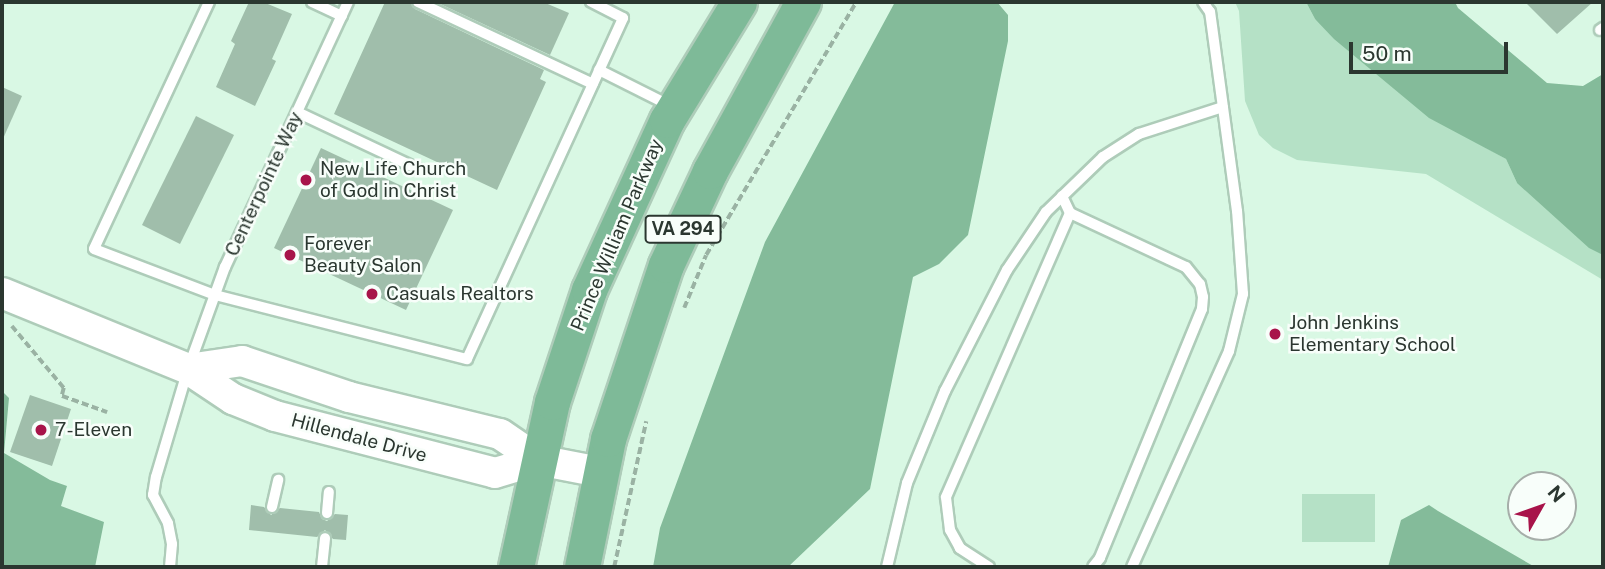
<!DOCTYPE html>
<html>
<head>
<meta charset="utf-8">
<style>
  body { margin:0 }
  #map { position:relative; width:1605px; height:569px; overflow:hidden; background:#d9f8e4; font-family:"Public Sans",sans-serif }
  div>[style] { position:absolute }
  .green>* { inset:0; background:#b5e1c6 }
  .forest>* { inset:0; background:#84bb9a }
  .building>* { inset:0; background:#a0beab }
  .path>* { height:3.5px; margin-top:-1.75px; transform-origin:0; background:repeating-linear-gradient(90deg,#9ab2a3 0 7px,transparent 0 10.5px) }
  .roads { filter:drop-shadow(2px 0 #aeccb9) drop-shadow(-2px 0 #aeccb9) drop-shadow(0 2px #aeccb9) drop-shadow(0 -2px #aeccb9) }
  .service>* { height:10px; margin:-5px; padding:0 5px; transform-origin:5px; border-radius:5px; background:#fff }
  .secondary>* { height:30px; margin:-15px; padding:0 15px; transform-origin:15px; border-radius:15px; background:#fff }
  .trunk>* { height:35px; margin:-17.5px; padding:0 17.5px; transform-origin:17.5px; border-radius:17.5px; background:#7eba98 }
  .dots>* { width:19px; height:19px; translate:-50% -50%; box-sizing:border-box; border:4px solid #f8fefa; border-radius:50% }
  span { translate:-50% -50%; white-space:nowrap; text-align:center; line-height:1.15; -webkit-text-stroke:5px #f8fefa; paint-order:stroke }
  .shield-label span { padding:2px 5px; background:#f8fefa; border:2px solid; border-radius:5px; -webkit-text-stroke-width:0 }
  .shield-label { font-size:18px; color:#2b3730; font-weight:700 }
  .poi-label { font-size:19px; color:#2b3730 }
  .left { translate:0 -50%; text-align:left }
  .street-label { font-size:19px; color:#2b3730 }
  .frame { position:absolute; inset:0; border:4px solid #2b3730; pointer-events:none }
  .north { position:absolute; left:1507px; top:471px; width:70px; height:70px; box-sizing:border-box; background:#f8fefa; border:2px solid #a6aea9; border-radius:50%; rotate:50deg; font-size:19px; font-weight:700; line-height:28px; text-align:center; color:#2b3730 }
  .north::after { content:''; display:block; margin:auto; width:24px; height:32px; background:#a8144a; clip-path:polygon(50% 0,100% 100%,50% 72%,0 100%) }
  .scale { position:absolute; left:1349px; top:42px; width:159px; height:32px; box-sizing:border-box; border:4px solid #2b3730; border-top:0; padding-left:9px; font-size:21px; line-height:24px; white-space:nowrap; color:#2b3730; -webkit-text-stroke:5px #f8fefa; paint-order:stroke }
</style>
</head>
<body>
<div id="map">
  <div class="green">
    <div style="clip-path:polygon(1235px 2px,1306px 2px,1315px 19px,1472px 140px,1506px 159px,1517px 183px,1603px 155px,1603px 280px,1426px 174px,1297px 160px,1273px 148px,1259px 135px,1245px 101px,1239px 11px)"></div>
    <div style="clip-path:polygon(1302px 494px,1375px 494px,1375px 542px,1302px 542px)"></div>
  </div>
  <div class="forest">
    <div style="clip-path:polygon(895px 2px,997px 2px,1008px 15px,1008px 41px,968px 235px,939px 264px,913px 277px,870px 489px,788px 567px,653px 567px,660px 528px,765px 242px)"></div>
    <div style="clip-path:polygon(1306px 2px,1455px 2px,1458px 8px,1547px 83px,1583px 86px,1603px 74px,1603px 255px,1589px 248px,1517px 183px,1506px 159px,1429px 118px,1334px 39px,1315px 19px)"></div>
    <div style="clip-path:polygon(2px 391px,9px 398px,4px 453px,50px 480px,67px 486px,61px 506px,104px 522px,95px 567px,2px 567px)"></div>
    <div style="clip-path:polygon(1429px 505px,1438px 511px,1535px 567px,1388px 567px,1401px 520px)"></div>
  </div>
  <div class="building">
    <div style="clip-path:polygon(249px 2px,263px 2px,292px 14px,272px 59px,276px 61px,255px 106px,216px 87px,235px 44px,231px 41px)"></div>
    <div style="clip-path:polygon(385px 2px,410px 2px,415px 9px,544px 70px,540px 79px,546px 82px,497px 190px,334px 114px)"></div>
    <div style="clip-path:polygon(436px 2px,543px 2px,569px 13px,550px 55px)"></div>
    <div style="clip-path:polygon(1525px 2px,1593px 2px,1557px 34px)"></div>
    <div style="clip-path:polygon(2px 87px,22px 96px,2px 141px)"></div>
    <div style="clip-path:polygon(196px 116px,234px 135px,180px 244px,142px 225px)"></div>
    <div style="clip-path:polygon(321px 148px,453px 210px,406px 310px,274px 248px)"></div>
    <div style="clip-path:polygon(30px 395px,71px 409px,52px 466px,10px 452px)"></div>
    <div style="clip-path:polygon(251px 505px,264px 507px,271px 515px,280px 508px,319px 512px,322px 519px,327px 521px,335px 514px,348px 515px,346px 540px,333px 539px,325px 530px,317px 537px,249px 530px)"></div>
  </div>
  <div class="path">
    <div style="left:684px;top:308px;width:57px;rotate:-67.5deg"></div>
    <div style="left:706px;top:255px;width:294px;rotate:-59.3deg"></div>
    <div style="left:12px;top:326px;width:81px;rotate:50deg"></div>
    <div style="left:64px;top:388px;width:8px;rotate:104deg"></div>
    <div style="left:62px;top:396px;width:48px;rotate:19.6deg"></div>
    <div style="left:614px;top:567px;width:149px;rotate:-77.6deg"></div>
  </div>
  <div class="roads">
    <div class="service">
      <div style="left:209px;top:2px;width:272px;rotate:115deg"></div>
      <div style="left:94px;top:249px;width:129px;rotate:20.8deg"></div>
      <div style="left:215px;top:295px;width:260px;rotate:14.3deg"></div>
      <div style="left:467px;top:359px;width:375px;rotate:-65.4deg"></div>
      <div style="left:623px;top:18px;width:36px;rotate:-153deg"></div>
      <div style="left:312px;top:2px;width:33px;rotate:25deg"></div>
      <div style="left:418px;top:2px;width:193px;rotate:25.1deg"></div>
      <div style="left:1600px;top:30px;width:4px;rotate:-34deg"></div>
      <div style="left:599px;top:70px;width:78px;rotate:26.6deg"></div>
      <div style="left:297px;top:112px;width:134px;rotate:25.2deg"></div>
      <div style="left:1062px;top:196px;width:19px;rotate:65deg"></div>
      <div style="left:1070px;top:213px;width:128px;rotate:25deg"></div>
      <div style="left:1186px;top:267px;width:22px;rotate:51deg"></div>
      <div style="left:1200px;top:284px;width:13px;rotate:77deg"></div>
      <div style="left:1203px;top:297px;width:12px;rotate:95deg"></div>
      <div style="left:1202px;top:309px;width:269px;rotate:112.3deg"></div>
      <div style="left:1100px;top:558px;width:11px;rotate:128deg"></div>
      <div style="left:272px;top:507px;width:28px;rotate:-77deg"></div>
      <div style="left:327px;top:513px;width:21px;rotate:-85deg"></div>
      <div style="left:170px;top:567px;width:23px;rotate:-85deg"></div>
      <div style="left:172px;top:544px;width:21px;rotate:-101deg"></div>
      <div style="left:168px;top:523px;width:32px;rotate:-118deg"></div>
      <div style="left:153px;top:495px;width:18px;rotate:-81deg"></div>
      <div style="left:156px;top:477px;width:113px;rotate:-73.5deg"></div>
      <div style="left:188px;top:369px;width:109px;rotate:-70.1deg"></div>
      <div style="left:225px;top:267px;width:292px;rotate:-65.1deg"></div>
      <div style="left:322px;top:567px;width:29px;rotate:-84deg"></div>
      <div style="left:887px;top:567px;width:86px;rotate:-76.6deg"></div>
      <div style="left:907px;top:483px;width:100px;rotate:-67.6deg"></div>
      <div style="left:945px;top:391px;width:136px;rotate:-62.9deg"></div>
      <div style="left:1007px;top:270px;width:70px;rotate:-56.1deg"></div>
      <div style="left:1046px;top:212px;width:79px;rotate:-44deg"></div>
      <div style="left:1103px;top:157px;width:43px;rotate:-32.6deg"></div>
      <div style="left:1139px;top:134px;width:88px;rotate:-17.8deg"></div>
      <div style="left:989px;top:567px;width:35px;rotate:-147deg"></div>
      <div style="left:960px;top:548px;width:21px;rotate:-119deg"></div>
      <div style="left:950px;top:530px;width:33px;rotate:-97deg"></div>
      <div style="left:946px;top:497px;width:310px;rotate:-66.4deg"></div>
      <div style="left:1132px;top:567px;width:237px;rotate:-65.8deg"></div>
      <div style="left:1229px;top:351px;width:59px;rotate:-76.2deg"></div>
      <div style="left:1243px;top:294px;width:83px;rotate:-94.1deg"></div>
      <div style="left:1237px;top:211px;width:201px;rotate:-97.7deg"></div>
      <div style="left:1210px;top:12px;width:12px;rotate:-125deg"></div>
    </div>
    <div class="secondary">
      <div style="left:2px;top:293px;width:201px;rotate:22.2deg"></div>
      <div style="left:188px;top:369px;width:54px;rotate:33.7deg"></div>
      <div style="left:233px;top:399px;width:45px;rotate:22deg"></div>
      <div style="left:275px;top:416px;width:227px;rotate:14.5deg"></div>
      <div style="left:495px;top:473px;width:45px;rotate:-16.8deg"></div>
      <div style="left:188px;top:369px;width:55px;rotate:-8.4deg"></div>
      <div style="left:242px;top:361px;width:113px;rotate:18.6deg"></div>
      <div style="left:349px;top:397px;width:155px;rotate:13.8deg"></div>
      <div style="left:500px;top:434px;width:46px;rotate:34.4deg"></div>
      <div style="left:538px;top:460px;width:63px;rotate:11deg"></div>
    </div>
    <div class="trunk">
      <div style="left:516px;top:567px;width:169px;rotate:-77.7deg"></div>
      <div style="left:552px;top:402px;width:118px;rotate:-71.7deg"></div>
      <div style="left:589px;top:290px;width:187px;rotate:-65.4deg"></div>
      <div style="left:667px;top:120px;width:138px;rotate:-58.6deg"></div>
      <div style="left:582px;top:567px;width:131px;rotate:-78.5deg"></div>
      <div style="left:608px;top:439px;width:183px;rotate:-71.6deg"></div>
      <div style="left:666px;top:265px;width:104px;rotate:-64.9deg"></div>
      <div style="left:710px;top:171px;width:193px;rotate:-61.2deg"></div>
    </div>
  </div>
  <div class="dots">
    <div style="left:306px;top:180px;background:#a8144a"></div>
    <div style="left:290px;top:255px;background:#a8144a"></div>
    <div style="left:372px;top:294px;background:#a8144a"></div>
    <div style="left:1275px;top:334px;background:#a8144a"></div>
    <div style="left:41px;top:430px;background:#a8144a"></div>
  </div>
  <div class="shield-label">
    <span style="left:683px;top:229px">VA 294</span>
  </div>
  <div class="poi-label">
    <span class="left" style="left:320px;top:180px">New Life Church<br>of God in Christ</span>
    <span class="left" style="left:304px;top:255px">Forever<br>Beauty Salon</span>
    <span class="left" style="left:386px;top:294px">Casuals Realtors</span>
    <span class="left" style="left:1289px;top:334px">John Jenkins<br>Elementary School</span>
    <span class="left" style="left:55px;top:430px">7-Eleven</span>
  </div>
  <div class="street-label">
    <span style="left:264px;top:184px;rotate:-65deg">Centerpointe Way</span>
    <span style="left:617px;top:235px;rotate:-67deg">Prince William Parkway</span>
    <span style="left:359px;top:438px;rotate:15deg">Hillendale Drive</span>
  </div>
  <div class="frame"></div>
  <div class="north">N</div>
  <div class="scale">50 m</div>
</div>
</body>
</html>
